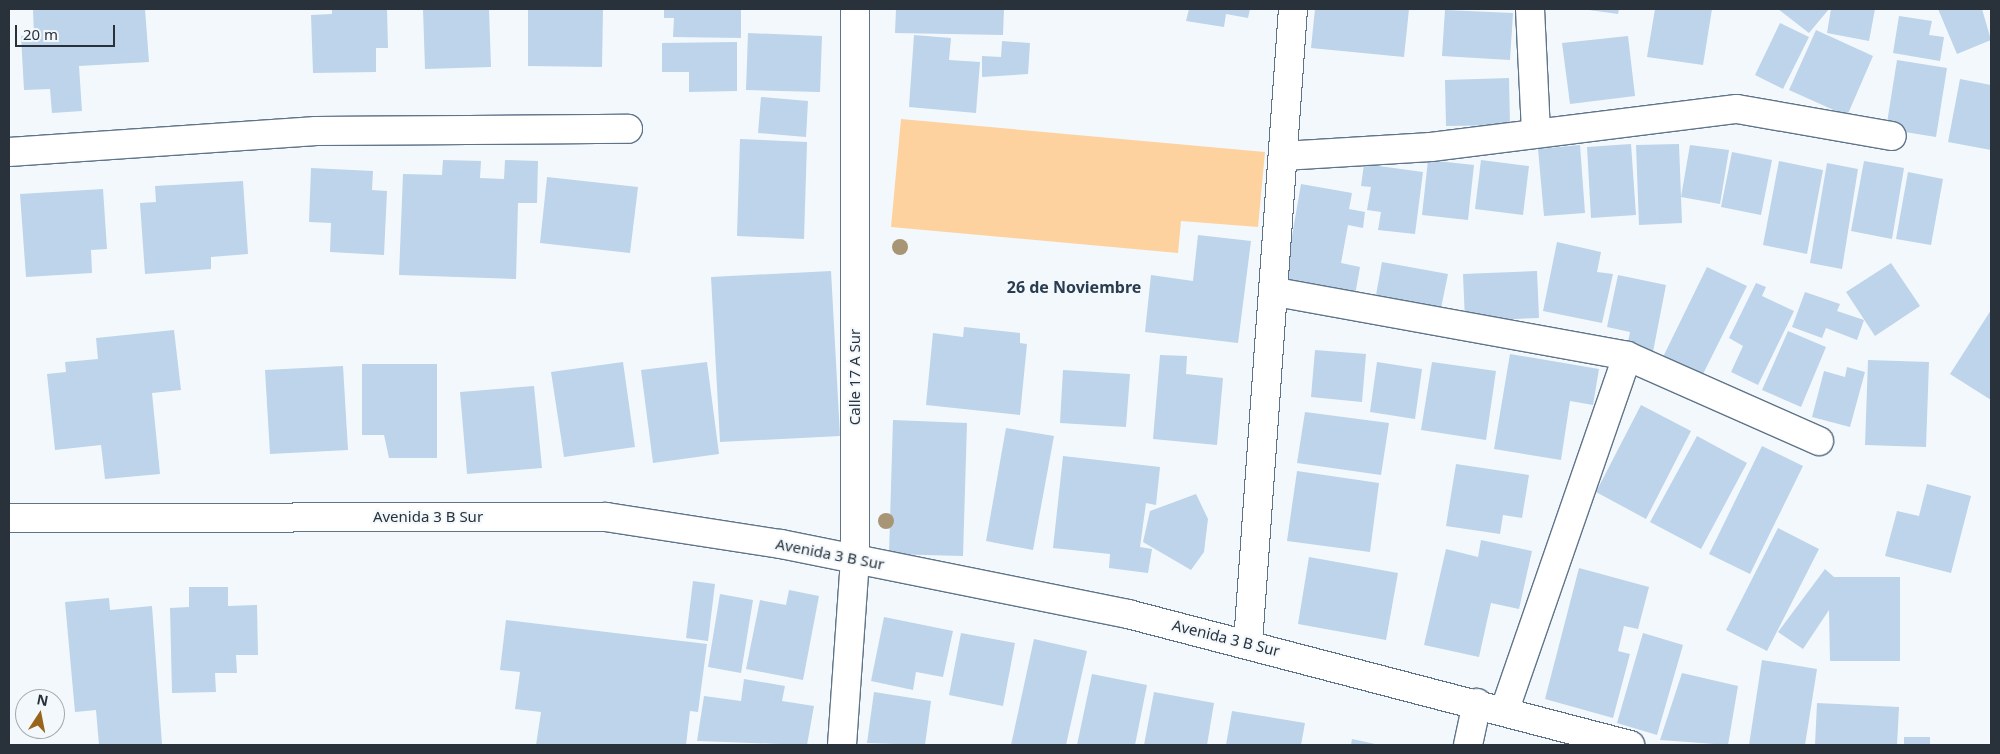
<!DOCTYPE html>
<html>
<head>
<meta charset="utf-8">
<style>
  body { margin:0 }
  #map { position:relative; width:2000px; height:754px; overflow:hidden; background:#f3f8fc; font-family:"Noto Sans",sans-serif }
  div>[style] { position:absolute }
  .green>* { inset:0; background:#fed29f }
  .building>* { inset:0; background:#bdd4eb }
  .roads { filter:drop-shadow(1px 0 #5f7489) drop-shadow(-1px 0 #5f7489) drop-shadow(0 1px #5f7489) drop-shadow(0 -1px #5f7489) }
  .minor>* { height:28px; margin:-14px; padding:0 14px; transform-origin:14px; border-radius:14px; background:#fff }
  .trees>* { width:16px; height:16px; margin:-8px; border-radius:50%; background:#a89575 }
  span { translate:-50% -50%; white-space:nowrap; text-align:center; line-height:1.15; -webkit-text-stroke:4px #f3f8fc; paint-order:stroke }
  .street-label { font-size:15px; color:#29323b }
  .neighbourhood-label { font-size:16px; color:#2a3c4f; font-weight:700 }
  .frame { position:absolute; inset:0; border:10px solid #29323b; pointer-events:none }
  .north { position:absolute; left:15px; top:689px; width:50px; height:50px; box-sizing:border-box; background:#f3f8fc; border:1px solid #a2a9af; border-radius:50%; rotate:11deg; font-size:14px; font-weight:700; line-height:20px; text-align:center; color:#29323b }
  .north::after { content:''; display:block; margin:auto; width:18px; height:22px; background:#99651a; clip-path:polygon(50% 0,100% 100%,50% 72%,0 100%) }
  .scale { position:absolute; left:15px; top:25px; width:100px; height:22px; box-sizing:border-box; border:2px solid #29323b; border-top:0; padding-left:6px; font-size:15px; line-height:18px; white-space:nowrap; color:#29323b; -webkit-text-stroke:4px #f3f8fc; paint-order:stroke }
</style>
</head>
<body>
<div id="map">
  <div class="green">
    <div style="clip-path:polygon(901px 119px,1265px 152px,1258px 227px,1181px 221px,1178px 253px,891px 227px)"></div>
  </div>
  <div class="building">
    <div style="clip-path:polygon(33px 9px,145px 9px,149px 62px,79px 66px,82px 111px,52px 113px,50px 89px,24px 90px,21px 36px,34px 35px)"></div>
    <div style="clip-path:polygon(332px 9px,387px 9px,388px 48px,376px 48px,376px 72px,313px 73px,311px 15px,332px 14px)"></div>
    <div style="clip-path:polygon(423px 9px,489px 9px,491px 67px,425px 69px)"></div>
    <div style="clip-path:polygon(528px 9px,603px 9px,602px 67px,528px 66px)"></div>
    <div style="clip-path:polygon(664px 9px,741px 9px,741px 38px,673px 37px,674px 18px,664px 18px)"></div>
    <div style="clip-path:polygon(896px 9px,1004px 9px,1003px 35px,895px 33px)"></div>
    <div style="clip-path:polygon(1189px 9px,1250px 9px,1248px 18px,1226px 14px,1224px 27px,1186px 21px)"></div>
    <div style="clip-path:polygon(1315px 9px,1409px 9px,1404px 57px,1311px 48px)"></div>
    <div style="clip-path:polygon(1582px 9px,1619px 9px,1618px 14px)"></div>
    <div style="clip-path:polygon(1655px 9px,1712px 9px,1703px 65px,1647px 57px)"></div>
    <div style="clip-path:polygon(1778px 9px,1829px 9px,1809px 33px)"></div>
    <div style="clip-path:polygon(1831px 9px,1875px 9px,1869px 41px,1827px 33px)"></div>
    <div style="clip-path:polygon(1938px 9px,1982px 9px,1991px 40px,1957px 54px)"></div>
    <div style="clip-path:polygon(1445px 10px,1513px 13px,1510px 60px,1442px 56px)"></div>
    <div style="clip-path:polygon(1899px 16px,1932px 21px,1929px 35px,1944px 37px,1940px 61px,1893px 53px)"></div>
    <div style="clip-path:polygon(1780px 23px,1809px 37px,1783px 89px,1755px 75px)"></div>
    <div style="clip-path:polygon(1816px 30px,1873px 56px,1847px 116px,1789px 90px)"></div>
    <div style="clip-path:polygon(748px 33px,822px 36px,820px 92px,746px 90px)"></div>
    <div style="clip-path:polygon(914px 35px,951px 38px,949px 60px,980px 62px,976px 113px,909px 107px)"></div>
    <div style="clip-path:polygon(1628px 36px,1635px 96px,1570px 104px,1562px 43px)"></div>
    <div style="clip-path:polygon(1002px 41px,1030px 43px,1028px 74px,982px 77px,982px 56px,1001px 57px)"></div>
    <div style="clip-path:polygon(737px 42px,737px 91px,689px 92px,689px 72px,662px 72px,662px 43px)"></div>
    <div style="clip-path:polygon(1897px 60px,1947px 68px,1936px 137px,1886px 129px)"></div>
    <div style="clip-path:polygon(1509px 78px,1510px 125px,1446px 126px,1445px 80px)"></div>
    <div style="clip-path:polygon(1960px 79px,1991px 85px,1991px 150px,1948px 142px)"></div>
    <div style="clip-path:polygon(761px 97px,808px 101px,806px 137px,758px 133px)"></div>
    <div style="clip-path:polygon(740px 139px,807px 142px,804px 239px,737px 236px)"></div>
    <div style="clip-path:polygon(1631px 144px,1636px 215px,1591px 218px,1587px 147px)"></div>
    <div style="clip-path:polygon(1679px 144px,1682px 223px,1639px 225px,1636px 145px)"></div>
    <div style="clip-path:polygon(1580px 145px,1585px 213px,1544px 216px,1538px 149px)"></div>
    <div style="clip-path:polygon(1690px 145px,1729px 150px,1720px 204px,1681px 197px)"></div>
    <div style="clip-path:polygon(1732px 152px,1772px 160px,1761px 215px,1721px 207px)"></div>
    <div style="clip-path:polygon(443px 160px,481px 161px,480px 178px,504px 179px,505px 160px,538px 161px,537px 203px,518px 203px,516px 279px,399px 275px,403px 174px,442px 175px)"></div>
    <div style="clip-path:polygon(1428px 160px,1474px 165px,1468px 220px,1422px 215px)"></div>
    <div style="clip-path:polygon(1481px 160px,1529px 166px,1523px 215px,1475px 209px)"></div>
    <div style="clip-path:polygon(1779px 161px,1823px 170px,1807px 254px,1763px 245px)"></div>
    <div style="clip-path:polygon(1864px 161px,1904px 168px,1892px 239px,1851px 231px)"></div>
    <div style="clip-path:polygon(1827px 163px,1858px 169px,1842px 269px,1810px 263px)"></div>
    <div style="clip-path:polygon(1364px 164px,1423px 172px,1415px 234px,1378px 230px,1381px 212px,1367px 210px,1371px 187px,1361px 186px)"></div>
    <div style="clip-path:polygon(311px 168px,373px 171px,372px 190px,387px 191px,384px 255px,330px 252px,331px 223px,309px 222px)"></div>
    <div style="clip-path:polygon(1908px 172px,1943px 179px,1931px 245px,1896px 239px)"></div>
    <div style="clip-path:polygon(547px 177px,638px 187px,630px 253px,540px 243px)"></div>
    <div style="clip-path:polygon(243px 181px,248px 254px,211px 257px,211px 269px,145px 274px,140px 203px,156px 202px,155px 186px)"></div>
    <div style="clip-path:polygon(1301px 184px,1352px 193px,1349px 209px,1365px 212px,1363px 228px,1348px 225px,1341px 263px,1360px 267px,1354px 301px,1283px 288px)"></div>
    <div style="clip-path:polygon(103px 189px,107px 249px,91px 250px,92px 273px,26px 277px,20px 194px)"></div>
    <div style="clip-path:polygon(1198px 235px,1251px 241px,1238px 343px,1145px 332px,1151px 275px,1193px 281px)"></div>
    <div style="clip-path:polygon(1557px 242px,1601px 252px,1597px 272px,1613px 274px,1602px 323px,1543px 311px)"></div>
    <div style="clip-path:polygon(1382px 262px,1448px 274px,1439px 318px,1374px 306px)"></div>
    <div style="clip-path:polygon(1891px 263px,1920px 306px,1875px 336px,1846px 292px)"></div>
    <div style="clip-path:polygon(1707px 267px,1747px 286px,1700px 380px,1661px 361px)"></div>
    <div style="clip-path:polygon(831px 271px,840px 436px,720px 442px,711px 277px)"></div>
    <div style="clip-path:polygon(1537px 271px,1539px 318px,1465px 321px,1463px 274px)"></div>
    <div style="clip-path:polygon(1618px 275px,1666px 285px,1652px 357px,1626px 352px,1630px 332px,1607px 327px)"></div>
    <div style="clip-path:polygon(1756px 283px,1766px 287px,1762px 296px,1794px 311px,1758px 385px,1731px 372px,1743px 346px,1729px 338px)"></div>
    <div style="clip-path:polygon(1805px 292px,1840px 304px,1837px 311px,1864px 320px,1857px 340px,1826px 328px,1822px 338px,1792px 327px)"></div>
    <div style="clip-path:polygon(1991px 310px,1991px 400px,1950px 374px)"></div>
    <div style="clip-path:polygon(964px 327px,1020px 333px,1020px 343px,1027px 344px,1020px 415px,926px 405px,933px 333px,963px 337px)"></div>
    <div style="clip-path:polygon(174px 330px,181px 390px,152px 393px,160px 474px,105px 479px,101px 445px,55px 450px,47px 374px,66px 372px,65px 362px,98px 359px,96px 338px)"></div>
    <div style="clip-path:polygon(1788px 331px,1826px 347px,1801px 407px,1762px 390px)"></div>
    <div style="clip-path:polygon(1315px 350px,1366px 354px,1362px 402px,1311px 397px)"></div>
    <div style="clip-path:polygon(1510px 354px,1599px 369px,1593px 405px,1570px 401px,1561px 460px,1494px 449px)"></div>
    <div style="clip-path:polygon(1160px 355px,1187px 356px,1186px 374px,1223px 378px,1217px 445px,1153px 439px)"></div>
    <div style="clip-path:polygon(1868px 360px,1929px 362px,1926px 447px,1865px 445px)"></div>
    <div style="clip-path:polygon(623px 362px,635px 447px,564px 457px,551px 372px)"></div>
    <div style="clip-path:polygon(707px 362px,719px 454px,653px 463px,641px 370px)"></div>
    <div style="clip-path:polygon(1377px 362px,1422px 369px,1415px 419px,1370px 412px)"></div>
    <div style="clip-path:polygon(1432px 362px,1496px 371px,1486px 440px,1421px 430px)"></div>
    <div style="clip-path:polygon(362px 364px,437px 364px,437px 458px,389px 458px,384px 435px,362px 435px)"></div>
    <div style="clip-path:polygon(343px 366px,348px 450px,270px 454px,265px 370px)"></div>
    <div style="clip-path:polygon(1847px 367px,1865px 372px,1850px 427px,1812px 417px,1824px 371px,1845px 377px)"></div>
    <div style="clip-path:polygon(1063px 370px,1130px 374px,1126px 427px,1060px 423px)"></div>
    <div style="clip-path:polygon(534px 386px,542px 468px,467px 474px,460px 392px)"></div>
    <div style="clip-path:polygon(1641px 405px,1691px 431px,1646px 519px,1596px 492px)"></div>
    <div style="clip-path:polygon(1305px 412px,1389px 423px,1381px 475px,1297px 463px)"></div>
    <div style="clip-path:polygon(893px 420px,967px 423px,963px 556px,889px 554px)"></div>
    <div style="clip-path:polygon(1006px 428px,1054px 436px,1033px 550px,986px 541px)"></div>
    <div style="clip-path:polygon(1697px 436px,1747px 463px,1701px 549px,1650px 522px)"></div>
    <div style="clip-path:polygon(1762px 446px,1803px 466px,1750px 574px,1709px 554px)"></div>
    <div style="clip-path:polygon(1063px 456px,1160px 467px,1156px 505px,1146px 503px,1140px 547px,1152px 549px,1148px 573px,1109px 568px,1110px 554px,1053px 548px)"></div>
    <div style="clip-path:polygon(1456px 464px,1529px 475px,1522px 518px,1503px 515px,1500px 534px,1446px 526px)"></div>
    <div style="clip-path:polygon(1297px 471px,1379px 483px,1370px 552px,1287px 541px)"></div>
    <div style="clip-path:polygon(1927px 484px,1971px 496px,1951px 573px,1885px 556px,1897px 511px,1919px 516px)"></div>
    <div style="clip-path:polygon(1196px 494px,1208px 519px,1204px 552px,1191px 570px,1143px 542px,1150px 511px)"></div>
    <div style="clip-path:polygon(1778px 528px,1819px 549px,1767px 651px,1726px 630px)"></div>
    <div style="clip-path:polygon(1481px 540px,1532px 551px,1519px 609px,1491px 603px,1479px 657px,1424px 645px,1446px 549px,1478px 557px)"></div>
    <div style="clip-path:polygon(1309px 557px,1398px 573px,1386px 640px,1298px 624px)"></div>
    <div style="clip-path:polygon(1579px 568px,1649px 587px,1638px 629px,1624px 626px,1618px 651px,1630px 654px,1613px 718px,1545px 699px)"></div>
    <div style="clip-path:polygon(1825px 569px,1834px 577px,1900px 577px,1900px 661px,1830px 661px,1829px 610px,1803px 649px,1778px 632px)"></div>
    <div style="clip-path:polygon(693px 581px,715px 584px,708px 641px,686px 638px)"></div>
    <div style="clip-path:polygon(189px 587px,228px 587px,228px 606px,257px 605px,258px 655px,236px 655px,237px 673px,215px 673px,216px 692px,172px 693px,170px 608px,189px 607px)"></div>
    <div style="clip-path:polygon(789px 590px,819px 596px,803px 680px,746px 669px,760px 600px,786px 605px)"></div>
    <div style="clip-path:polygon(720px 594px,753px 600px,741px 673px,708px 667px)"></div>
    <div style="clip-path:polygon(109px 598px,110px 610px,152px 606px,162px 744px,99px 745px,96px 710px,75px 712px,65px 602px)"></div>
    <div style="clip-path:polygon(884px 617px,953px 631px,943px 677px,916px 672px,913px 690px,871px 681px)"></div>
    <div style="clip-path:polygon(506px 620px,707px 644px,698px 712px,690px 711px,686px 745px,536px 745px,541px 712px,515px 709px,520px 672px,500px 670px)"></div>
    <div style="clip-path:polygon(961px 633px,1015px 643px,1003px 706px,949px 695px)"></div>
    <div style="clip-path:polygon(1643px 633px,1683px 645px,1657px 735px,1617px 723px)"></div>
    <div style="clip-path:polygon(1034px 639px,1087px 651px,1066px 745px,1011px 745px)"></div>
    <div style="clip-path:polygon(1762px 660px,1817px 669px,1805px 745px,1749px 745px)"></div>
    <div style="clip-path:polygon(1682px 673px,1738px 686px,1728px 745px,1660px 740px)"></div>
    <div style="clip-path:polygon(1092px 674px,1147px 685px,1135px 745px,1077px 745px)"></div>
    <div style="clip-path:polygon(744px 679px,785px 686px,782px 701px,814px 706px,807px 745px,697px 741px,704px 696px,741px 701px)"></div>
    <div style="clip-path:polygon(874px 692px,931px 701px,925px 745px,867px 743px)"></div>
    <div style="clip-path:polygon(1154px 692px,1214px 703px,1207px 745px,1144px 745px)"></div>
    <div style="clip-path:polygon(1817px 703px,1899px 707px,1897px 745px,1815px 745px)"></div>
    <div style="clip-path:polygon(1232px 711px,1305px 723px,1301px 745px,1226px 745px)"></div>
    <div style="clip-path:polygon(1904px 737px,1930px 737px,1930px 745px,1904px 745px)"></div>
    <div style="clip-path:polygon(1352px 739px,1375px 744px,1375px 745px,1351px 745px)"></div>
  </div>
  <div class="roads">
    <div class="minor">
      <div style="left:1530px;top:9px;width:124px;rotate:87.2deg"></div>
      <div style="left:9px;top:152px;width:308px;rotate:-3.9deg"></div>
      <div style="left:316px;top:131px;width:312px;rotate:-0.4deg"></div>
      <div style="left:1283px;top:156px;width:148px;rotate:-3.5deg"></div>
      <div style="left:1431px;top:147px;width:308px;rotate:-7.1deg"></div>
      <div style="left:1737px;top:109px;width:157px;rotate:9.9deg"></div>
      <div style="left:1276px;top:292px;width:357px;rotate:10.3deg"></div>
      <div style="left:1627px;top:356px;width:210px;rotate:23.9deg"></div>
      <div style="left:9px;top:518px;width:597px;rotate:-0.1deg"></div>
      <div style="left:606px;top:517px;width:177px;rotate:8.8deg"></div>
      <div style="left:781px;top:544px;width:354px;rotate:11.4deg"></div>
      <div style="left:1128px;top:614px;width:519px;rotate:14.63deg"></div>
      <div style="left:1248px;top:643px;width:636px;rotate:-85.94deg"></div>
      <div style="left:1505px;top:709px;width:373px;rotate:-70.9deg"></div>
      <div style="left:842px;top:745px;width:185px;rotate:-86deg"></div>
      <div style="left:855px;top:560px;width:551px;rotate:-90deg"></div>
      <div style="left:1468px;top:745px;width:43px;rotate:-77.9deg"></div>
    </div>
  </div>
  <div class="trees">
    <div style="left:900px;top:247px"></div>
    <div style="left:886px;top:521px"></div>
  </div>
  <div class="street-label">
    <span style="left:855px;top:377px;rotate:-90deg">Calle 17 A Sur</span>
    <span style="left:428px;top:517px">Avenida 3 B Sur</span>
    <span style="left:830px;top:554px;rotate:11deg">Avenida 3 B Sur</span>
    <span style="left:1226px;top:638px;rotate:14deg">Avenida 3 B Sur</span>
  </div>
  <div class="neighbourhood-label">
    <span style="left:1074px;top:287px">26 de Noviembre</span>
  </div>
  <div class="frame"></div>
  <div class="north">N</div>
  <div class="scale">20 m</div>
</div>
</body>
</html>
